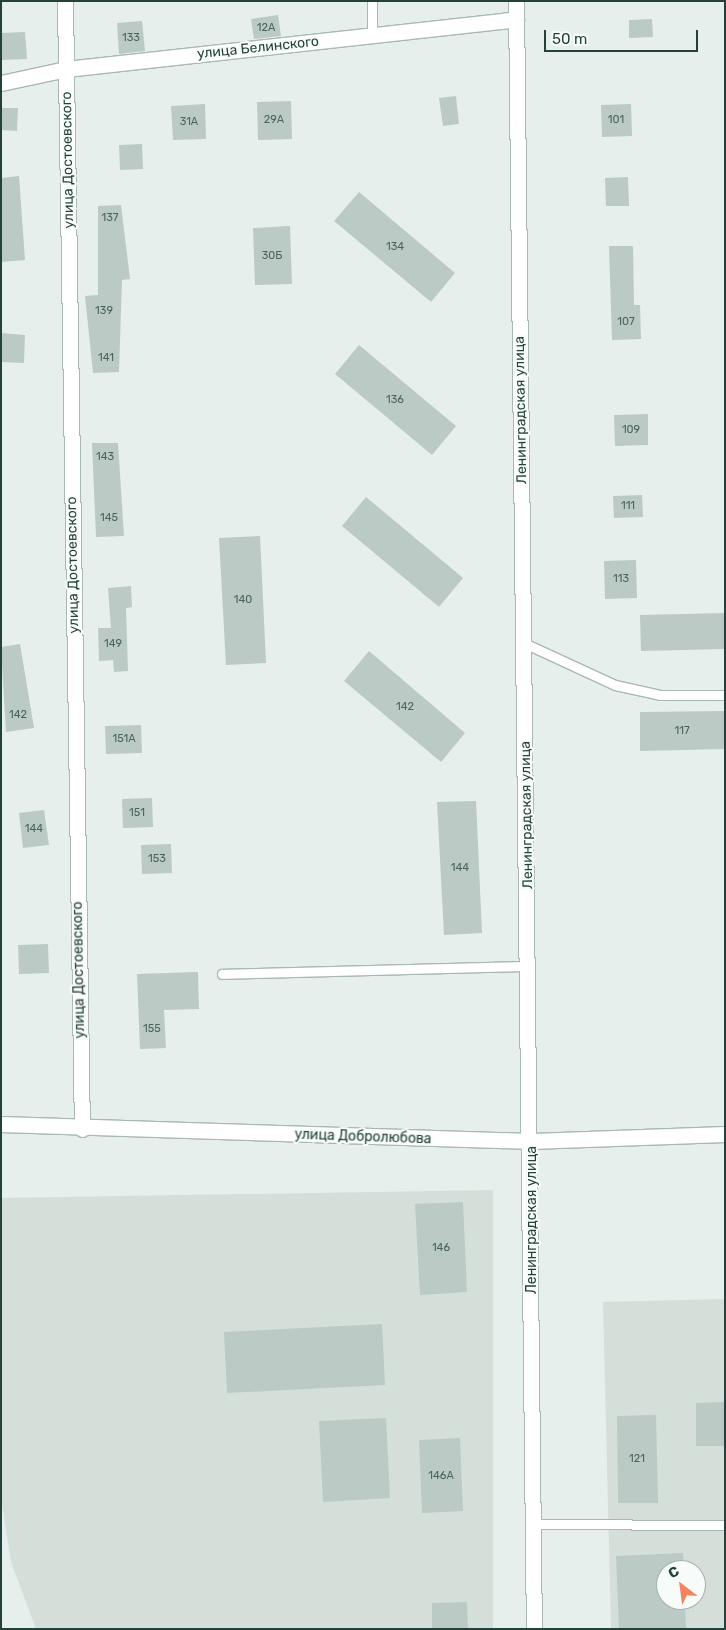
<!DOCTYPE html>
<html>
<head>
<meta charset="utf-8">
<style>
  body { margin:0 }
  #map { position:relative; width:726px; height:1630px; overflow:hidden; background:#e6efeb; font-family:Rubik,sans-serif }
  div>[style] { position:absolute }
  .built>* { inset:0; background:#d4dfda }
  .building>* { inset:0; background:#bbcac4 }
  .roads { filter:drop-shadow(1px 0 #a8b8b2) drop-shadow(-1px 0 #a8b8b2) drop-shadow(0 1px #a8b8b2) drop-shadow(0 -1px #a8b8b2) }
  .lane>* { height:9px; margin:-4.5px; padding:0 4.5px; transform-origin:4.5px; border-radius:4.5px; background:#fff }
  .street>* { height:15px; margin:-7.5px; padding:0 7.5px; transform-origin:7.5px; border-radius:7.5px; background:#fff }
  .secondary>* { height:15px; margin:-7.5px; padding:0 7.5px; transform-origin:7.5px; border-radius:7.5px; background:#fff }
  span { translate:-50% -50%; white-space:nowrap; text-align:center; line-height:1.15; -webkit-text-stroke:4.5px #f7fbf9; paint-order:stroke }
  .number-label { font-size:11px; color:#4a645c }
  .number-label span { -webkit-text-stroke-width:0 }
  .street-label { font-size:14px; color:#24423a }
  .frame { position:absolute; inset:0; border:2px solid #24423a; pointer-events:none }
  .north { position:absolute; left:656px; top:1560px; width:50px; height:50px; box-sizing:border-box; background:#f7fbf9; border:1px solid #a3b1ad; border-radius:50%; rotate:330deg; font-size:14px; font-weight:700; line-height:20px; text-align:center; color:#24423a }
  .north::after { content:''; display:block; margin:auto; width:18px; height:22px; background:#f4845f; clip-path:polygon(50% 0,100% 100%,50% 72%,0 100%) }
  .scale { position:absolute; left:544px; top:30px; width:154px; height:22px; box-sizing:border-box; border:2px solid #24423a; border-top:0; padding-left:6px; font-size:15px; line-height:18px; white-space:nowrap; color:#24423a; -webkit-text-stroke:4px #f7fbf9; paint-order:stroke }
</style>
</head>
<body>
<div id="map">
  <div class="built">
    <div style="clip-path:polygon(493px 1190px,493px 1629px,36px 1629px,11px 1562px,1px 1498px,1px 1198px)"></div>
    <div style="clip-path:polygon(evenodd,725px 1299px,725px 1629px,611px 1629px,603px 1302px,725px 1299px,666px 1570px,696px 1570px,696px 1600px,666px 1600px,666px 1570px)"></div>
  </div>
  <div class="building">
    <div style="clip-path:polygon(278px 15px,281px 36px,254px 39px,251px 19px)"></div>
    <div style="clip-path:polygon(652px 19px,653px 37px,629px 38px,629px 20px)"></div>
    <div style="clip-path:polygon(142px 21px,145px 51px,119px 54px,117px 23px)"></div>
    <div style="clip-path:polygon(25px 32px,27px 59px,1px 60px,1px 33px)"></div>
    <div style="clip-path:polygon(456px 96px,459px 124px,443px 126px,439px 98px)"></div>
    <div style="clip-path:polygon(291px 101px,292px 139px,258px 140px,257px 102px)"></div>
    <div style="clip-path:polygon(205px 104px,206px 139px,173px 140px,171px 106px)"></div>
    <div style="clip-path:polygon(631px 104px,632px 136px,602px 137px,601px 105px)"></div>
    <div style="clip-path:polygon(1px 108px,18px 108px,17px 131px,1px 130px)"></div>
    <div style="clip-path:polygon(142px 144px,143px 169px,120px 170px,119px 145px)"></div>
    <div style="clip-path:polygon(19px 176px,25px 260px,1px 262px,1px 178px)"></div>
    <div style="clip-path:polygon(628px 177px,629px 206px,606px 206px,605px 178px)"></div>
    <div style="clip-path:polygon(359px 192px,455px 273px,431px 302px,334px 221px)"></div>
    <div style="clip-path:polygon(121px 205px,130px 279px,122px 280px,119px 372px,93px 373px,85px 296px,98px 295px,98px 206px)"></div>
    <div style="clip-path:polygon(290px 226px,292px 284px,255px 285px,253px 228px)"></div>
    <div style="clip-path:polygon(609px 246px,633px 246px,634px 305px,640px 305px,641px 339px,612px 340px)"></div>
    <div style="clip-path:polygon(1px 333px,25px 335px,24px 363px,1px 362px)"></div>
    <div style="clip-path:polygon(359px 345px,456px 426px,432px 455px,335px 374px)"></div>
    <div style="clip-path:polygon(648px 414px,648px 445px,615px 446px,614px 415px)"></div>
    <div style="clip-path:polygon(92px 443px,118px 443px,124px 536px,96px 537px)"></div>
    <div style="clip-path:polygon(642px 495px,643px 517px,614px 518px,613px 496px)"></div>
    <div style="clip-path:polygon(366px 497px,463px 578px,439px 607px,342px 526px)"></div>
    <div style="clip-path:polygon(260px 536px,266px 663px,226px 665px,219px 538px)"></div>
    <div style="clip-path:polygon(636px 560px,637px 598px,605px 599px,604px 561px)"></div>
    <div style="clip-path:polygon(131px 586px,132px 607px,126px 608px,128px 671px,114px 672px,113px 660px,99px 661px,98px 628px,111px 628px,108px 588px)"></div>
    <div style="clip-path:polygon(725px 613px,725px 649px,641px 651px,640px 615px)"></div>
    <div style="clip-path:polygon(20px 644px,34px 728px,6px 732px,1px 647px)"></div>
    <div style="clip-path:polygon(369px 651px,465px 733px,441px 762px,344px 681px)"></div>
    <div style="clip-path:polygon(725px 711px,725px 749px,640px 751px,640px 712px)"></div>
    <div style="clip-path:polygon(141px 725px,142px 753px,106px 754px,105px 726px)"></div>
    <div style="clip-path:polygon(152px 798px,153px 827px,123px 828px,122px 799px)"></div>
    <div style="clip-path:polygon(476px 801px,482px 933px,444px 935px,437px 802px)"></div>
    <div style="clip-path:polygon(44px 810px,49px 845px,23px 848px,19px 813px)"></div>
    <div style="clip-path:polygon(171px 844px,172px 873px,142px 874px,141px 845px)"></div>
    <div style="clip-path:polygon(48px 944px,49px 973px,19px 974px,18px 945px)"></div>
    <div style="clip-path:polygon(198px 972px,199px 1009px,164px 1010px,166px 1048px,140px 1049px,137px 974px)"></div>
    <div style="clip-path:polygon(463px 1202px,467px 1292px,420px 1295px,415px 1204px)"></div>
    <div style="clip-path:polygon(382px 1324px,385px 1385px,227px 1393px,224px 1332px)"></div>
    <div style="clip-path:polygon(725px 1402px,725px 1446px,696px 1446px,696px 1403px)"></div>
    <div style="clip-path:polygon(656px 1415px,658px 1503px,618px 1503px,617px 1416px)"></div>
    <div style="clip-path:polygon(386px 1418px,390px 1498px,323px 1502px,319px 1421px)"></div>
    <div style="clip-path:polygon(460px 1438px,463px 1511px,422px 1513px,419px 1440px)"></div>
    <div style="clip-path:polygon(683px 1553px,684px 1570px,666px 1570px,666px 1600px,685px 1600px,686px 1629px,619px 1629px,616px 1556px)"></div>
    <div style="clip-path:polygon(467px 1602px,468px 1629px,432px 1629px,432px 1603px)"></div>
  </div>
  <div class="roads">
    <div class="lane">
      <div style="left:372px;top:35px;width:34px;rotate:-90deg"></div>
      <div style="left:524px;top:643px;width:100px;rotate:24.8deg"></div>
      <div style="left:615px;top:685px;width:46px;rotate:12.5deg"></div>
      <div style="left:660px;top:695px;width:65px"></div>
      <div style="left:222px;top:974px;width:307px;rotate:-1.5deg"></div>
      <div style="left:534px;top:1524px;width:191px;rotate:0.3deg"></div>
    </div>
    <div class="street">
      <div style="left:65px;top:1px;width:1128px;rotate:89.14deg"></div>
      <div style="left:1px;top:83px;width:66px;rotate:-12.2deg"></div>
      <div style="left:66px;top:69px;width:453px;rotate:-6.3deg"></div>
      <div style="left:1px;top:1124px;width:530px;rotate:1.84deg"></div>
      <div style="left:531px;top:1141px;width:194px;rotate:-2.1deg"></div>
    </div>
    <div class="secondary">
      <div style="left:516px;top:1px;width:1628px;rotate:89.37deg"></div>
    </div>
  </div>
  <div class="number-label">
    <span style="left:266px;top:28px">12А</span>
    <span style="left:131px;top:38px">133</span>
    <span style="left:274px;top:120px">29А</span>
    <span style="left:616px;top:120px">101</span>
    <span style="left:189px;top:122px">31А</span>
    <span style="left:110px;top:218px">137</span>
    <span style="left:395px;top:247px">134</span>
    <span style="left:272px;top:256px">30Б</span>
    <span style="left:104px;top:311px">139</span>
    <span style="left:626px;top:322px">107</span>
    <span style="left:106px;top:358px">141</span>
    <span style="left:395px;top:400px">136</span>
    <span style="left:631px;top:430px">109</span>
    <span style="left:105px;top:457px">143</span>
    <span style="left:628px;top:506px">111</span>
    <span style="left:109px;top:518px">145</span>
    <span style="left:621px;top:579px">113</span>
    <span style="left:243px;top:600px">140</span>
    <span style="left:113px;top:644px">149</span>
    <span style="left:405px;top:707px">142</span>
    <span style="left:18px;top:715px">142</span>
    <span style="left:682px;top:731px">117</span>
    <span style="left:124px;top:739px">151А</span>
    <span style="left:137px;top:813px">151</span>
    <span style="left:34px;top:829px">144</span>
    <span style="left:157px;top:859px">153</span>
    <span style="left:460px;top:868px">144</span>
    <span style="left:152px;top:1029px">155</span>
    <span style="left:441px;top:1248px">146</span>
    <span style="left:637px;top:1459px">121</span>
    <span style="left:441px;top:1476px">146А</span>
  </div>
  <div class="street-label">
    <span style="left:258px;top:48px;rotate:-6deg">улица Белинского</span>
    <span style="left:68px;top:160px;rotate:-91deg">улица Достоевского</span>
    <span style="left:521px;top:410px;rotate:-91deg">Ленинградская улица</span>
    <span style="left:73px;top:565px;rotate:-91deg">улица Достоевского</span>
    <span style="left:527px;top:815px;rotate:-91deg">Ленинградская улица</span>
    <span style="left:79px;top:970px;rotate:-91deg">улица Достоевского</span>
    <span style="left:363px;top:1137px;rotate:2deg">улица Добролюбова</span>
    <span style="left:532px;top:1220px;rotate:-90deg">Ленинградская улица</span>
  </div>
  <div class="frame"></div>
  <div class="north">С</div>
  <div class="scale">50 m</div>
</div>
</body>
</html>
